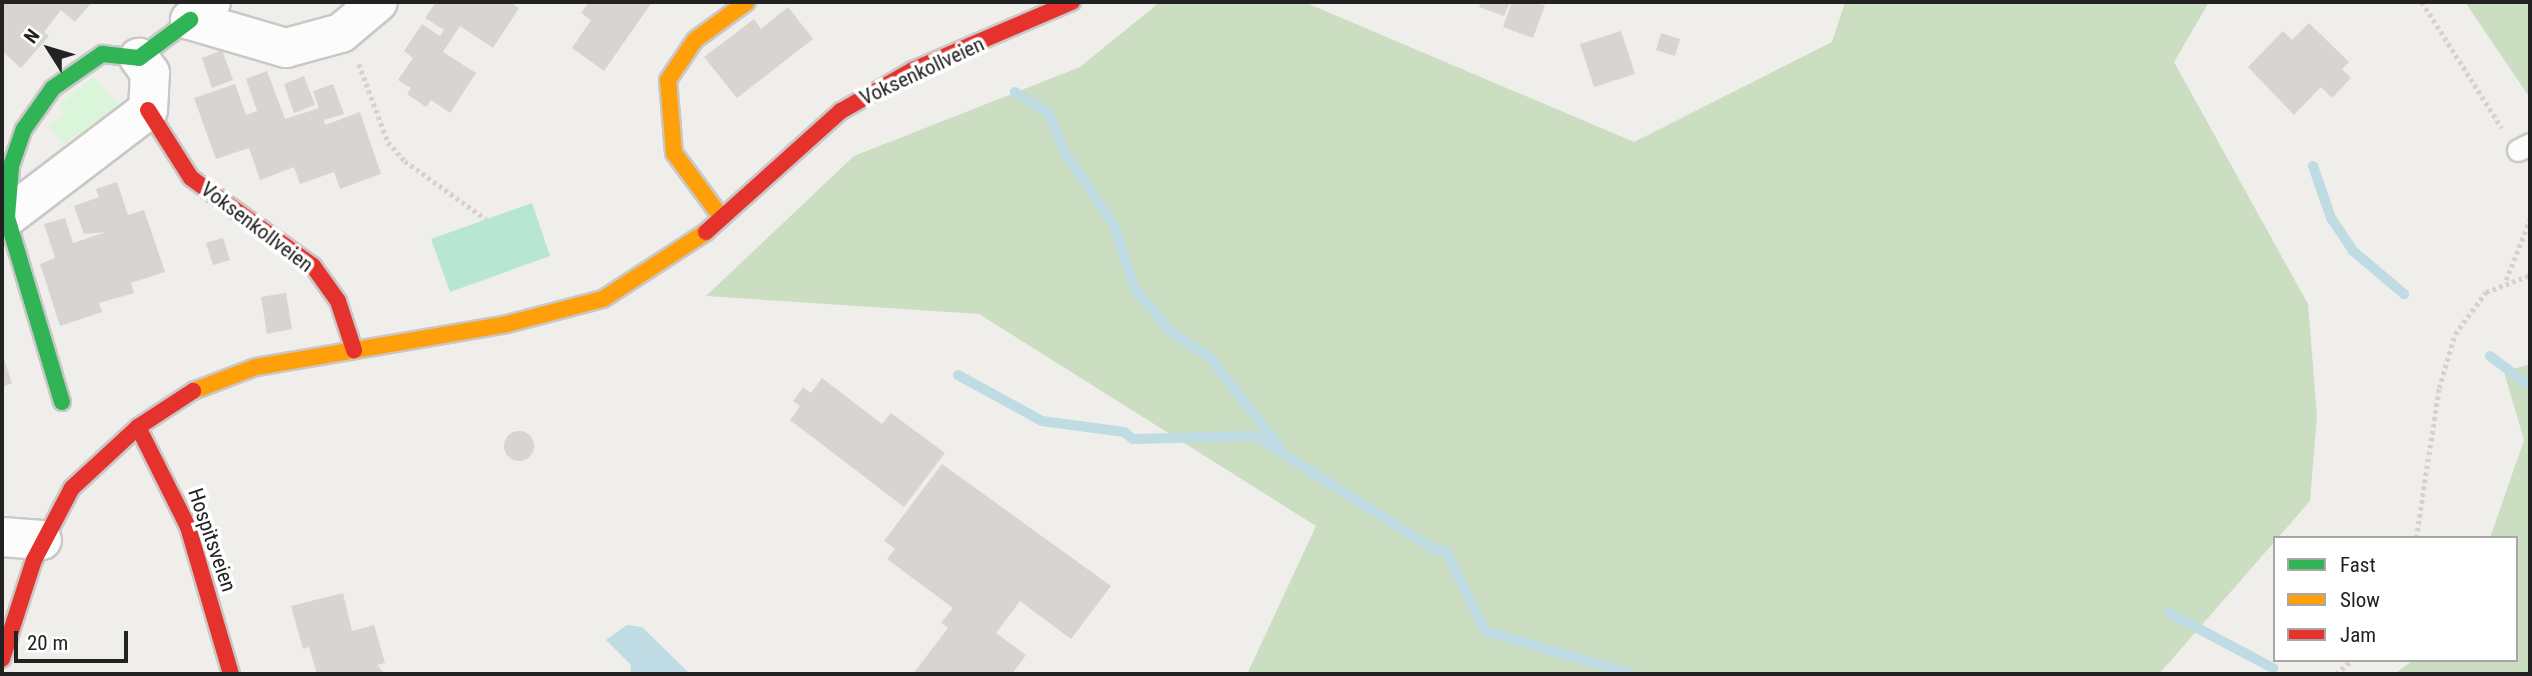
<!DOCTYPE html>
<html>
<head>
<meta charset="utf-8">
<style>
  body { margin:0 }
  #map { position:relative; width:2532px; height:676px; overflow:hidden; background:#f0eeeb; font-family:"Roboto Condensed",sans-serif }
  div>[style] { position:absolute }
  .forest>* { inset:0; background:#cbdec1 }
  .park>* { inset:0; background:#daf5da }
  .pitch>* { inset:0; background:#b7e6d2 }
  .water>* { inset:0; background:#bfdbe3 }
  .stream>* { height:10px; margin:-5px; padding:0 5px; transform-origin:5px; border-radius:5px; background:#bfdbe3 }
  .building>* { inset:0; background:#d7d4d2 }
  .round { border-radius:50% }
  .path>* { height:4.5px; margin-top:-2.25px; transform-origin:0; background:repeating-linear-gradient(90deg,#dccecd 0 3.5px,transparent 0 7px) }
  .roads { filter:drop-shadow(2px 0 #c9c8c7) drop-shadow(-2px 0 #c9c8c7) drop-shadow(0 2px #c9c8c7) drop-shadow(0 -2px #c9c8c7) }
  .lane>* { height:21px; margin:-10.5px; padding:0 10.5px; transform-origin:10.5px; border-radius:10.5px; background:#fdfcfc }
  .street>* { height:38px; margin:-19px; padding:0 19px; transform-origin:19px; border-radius:19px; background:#fdfcfc }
  .fast>* { height:16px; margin:-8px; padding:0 8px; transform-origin:8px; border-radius:8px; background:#30b455 }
  .slow>* { height:16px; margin:-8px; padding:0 8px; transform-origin:8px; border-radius:8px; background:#ff9f0a }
  .jam>* { height:16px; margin:-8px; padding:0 8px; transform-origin:8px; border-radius:8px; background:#e5322d }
  span { translate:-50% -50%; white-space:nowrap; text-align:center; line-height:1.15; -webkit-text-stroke:7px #fff; paint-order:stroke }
  .street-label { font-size:21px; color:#222 }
  .frame { position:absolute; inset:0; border:4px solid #222; pointer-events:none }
  .legend { position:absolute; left:2273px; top:536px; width:245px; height:126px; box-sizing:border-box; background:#fff; border:2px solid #a7a7a7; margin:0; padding:9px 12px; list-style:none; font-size:21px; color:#222 }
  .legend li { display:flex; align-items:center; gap:14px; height:35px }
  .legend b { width:35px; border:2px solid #a7a7a7 }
  .north { position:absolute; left:14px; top:14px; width:70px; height:70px; -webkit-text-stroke:5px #fff; paint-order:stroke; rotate:307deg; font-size:19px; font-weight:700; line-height:28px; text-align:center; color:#222 }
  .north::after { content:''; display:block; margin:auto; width:24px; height:32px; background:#222; clip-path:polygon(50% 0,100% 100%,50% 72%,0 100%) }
  .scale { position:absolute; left:14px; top:631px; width:114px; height:32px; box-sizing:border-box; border:4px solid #222; border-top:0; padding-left:9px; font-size:21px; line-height:24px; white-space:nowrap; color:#222; -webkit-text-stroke:5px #fff; paint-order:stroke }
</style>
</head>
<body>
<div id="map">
  <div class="forest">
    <div style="clip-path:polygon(1160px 2px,1304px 2px,1634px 142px,1832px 42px,1845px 2px,2209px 2px,2174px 62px,2308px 304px,2317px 416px,2310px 501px,2159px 674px,1247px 674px,1316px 526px,979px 314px,706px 296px,854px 156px,1080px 67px)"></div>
    <div style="clip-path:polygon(2465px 2px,2530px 2px,2530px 98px)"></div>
    <div style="clip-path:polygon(2530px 364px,2530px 674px,2394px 674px,2414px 660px,2516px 660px,2516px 538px,2490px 538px,2524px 440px,2504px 372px)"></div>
  </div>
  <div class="park">
    <div style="clip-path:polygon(93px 77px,121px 108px,84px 138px,79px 132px,64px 144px,49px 125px,64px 114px,58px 106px)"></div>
  </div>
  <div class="pitch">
    <div style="clip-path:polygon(532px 203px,550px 256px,450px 292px,431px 239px)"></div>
  </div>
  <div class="water">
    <div style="clip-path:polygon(627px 625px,642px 627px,690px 674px,630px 674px,631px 665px,606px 640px)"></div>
  </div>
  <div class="stream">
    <div style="left:1015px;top:92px;width:40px;rotate:32deg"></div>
    <div style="left:1049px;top:113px;width:41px;rotate:68.5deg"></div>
    <div style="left:1064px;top:151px;width:89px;rotate:56deg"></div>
    <div style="left:1114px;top:225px;width:65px;rotate:72.1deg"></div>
    <div style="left:1134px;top:287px;width:55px;rotate:50.9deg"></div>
    <div style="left:1169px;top:330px;width:50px;rotate:34.3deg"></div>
    <div style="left:1210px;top:358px;width:115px;rotate:52deg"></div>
    <div style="left:2313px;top:166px;width:55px;rotate:70.9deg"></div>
    <div style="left:2331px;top:218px;width:40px;rotate:56deg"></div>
    <div style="left:2353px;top:251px;width:67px;rotate:40.1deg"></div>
    <div style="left:2490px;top:356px;width:50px;rotate:36.9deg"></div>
    <div style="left:958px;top:375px;width:96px;rotate:28.7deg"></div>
    <div style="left:1042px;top:421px;width:83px;rotate:7.6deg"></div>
    <div style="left:1124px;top:432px;width:11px;rotate:38deg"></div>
    <div style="left:1133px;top:439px;width:122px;rotate:-1.4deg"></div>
    <div style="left:1255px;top:436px;width:213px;rotate:32.3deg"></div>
    <div style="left:1435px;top:550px;width:11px;rotate:5deg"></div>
    <div style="left:1446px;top:551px;width:89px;rotate:64deg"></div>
    <div style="left:1485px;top:631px;width:152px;rotate:16.4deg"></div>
    <div style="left:2169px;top:613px;width:118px;rotate:27.9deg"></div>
  </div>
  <div class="building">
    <div style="clip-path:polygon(2px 2px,92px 2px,75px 22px,61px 10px,44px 32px,49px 36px,21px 68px,2px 51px)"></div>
    <div style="clip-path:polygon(436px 2px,509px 2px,519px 8px,493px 48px,460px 26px,443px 52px,476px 73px,450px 113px,431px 100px,426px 107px,407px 94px,411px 88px,398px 80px,413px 58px,404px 51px,422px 24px,440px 36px,444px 30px,425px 18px)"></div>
    <div style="clip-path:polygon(589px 2px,652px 2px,604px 71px,572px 48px,591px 20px,581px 13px)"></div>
    <div style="clip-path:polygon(1481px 2px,1510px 2px,1504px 16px,1479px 7px)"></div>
    <div style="clip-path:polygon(1512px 2px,1545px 5px,1533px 38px,1503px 27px)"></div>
    <div style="clip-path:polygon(788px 7px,813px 39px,737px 98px,704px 57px,754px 19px,761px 29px)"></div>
    <div style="clip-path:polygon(2309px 23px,2349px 62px,2342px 69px,2351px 78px,2332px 98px,2321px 87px,2294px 115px,2248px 67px,2283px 31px,2292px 40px)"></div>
    <div style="clip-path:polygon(1621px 31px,1635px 74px,1594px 87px,1580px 44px)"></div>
    <div style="clip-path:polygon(1661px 33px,1680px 39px,1675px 56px,1656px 50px)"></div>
    <div style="clip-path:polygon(222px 50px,233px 80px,212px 88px,202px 58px)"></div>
    <div style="clip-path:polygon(267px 71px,285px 119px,319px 108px,313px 91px,333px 84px,344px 114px,324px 120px,325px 125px,360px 112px,381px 174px,340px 189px,334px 172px,300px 184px,294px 167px,260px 180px,249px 148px,216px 159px,194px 98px,235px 84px,246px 115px,257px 111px,246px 79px)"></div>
    <div style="clip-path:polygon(304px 76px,315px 105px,294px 113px,284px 84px)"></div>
    <div style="clip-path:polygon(117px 182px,128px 215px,144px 210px,165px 272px,131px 283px,134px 293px,99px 303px,102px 312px,60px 326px,40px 264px,55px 258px,44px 224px,65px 218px,73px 243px,106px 232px,84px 234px,74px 206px,99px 197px,96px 189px)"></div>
    <div style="clip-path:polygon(223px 238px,230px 260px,213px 265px,206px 243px)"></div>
    <div style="clip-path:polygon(286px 293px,292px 329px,267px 334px,261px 297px)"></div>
    <div style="clip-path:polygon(2px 353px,12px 383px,2px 387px)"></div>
    <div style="clip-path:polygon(822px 378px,882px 424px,891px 413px,945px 453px,904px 507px,790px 420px,800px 406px,793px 401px,803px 387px,811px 393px)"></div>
    <div class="round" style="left:504px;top:431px;width:30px;height:30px"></div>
    <div style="clip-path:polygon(942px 464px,1111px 586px,1071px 639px,1020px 601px,996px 633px,1026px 655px,1012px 674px,913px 674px,948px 628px,941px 623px,953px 608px,887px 559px,895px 549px,884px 541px)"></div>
    <div style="clip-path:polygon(343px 593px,352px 631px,374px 625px,385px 663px,377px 665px,385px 674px,317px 674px,309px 647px,303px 649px,291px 606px)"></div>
  </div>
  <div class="path">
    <div style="left:2422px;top:2px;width:149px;rotate:57.6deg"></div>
    <div style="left:359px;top:64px;width:83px;rotate:69.6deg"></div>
    <div style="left:388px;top:142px;width:25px;rotate:48deg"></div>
    <div style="left:405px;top:161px;width:100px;rotate:35.6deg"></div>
    <div style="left:2506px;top:280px;width:66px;rotate:-68.5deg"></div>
    <div style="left:2416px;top:538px;width:152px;rotate:-81.3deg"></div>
    <div style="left:2439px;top:388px;width:56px;rotate:-73.5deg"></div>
    <div style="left:2455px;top:334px;width:52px;rotate:-53.6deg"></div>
    <div style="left:2486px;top:292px;width:47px;rotate:-21.1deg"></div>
    <div style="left:2336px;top:674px;width:21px;rotate:-41deg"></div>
  </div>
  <div class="roads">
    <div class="lane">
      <div style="left:2518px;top:150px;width:13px;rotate:-27deg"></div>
    </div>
    <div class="street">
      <div style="left:211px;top:2px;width:28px;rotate:139deg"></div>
      <div style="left:190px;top:20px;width:100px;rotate:16.3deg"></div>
      <div style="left:286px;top:48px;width:57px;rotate:-15.3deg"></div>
      <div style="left:341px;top:33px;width:48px;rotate:-40deg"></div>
      <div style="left:7px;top:217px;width:177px;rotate:-37.2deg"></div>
      <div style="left:148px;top:110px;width:37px;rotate:-87deg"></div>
      <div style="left:150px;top:73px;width:19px;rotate:-126deg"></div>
      <div style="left:2px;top:537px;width:40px;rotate:4.3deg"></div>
    </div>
    <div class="fast">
      <div style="left:62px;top:402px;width:193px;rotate:-106.6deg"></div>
      <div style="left:7px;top:217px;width:51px;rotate:-85.5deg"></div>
      <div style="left:11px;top:166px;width:39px;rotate:-71deg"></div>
      <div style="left:24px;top:129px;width:50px;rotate:-54.7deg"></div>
      <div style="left:53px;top:88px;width:60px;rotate:-34.8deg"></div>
      <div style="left:102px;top:54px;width:37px;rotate:6deg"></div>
      <div style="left:139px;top:58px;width:64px;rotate:-36.7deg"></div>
    </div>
    <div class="slow">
      <div style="left:721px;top:217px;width:79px;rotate:-126.3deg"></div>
      <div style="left:674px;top:153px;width:73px;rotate:-94.7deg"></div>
      <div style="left:668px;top:80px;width:48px;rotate:-56deg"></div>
      <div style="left:695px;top:40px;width:64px;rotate:-36.2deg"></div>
      <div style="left:193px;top:391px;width:67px;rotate:-20.9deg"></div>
      <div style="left:256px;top:367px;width:255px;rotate:-9.7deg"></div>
      <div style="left:507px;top:324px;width:99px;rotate:-14.6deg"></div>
      <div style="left:603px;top:299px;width:123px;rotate:-33deg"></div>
    </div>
    <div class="jam">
      <div style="left:148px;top:110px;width:80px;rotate:57.7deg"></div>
      <div style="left:191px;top:178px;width:150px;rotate:35.8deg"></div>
      <div style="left:313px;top:266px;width:43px;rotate:54.5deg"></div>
      <div style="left:338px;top:301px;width:52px;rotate:71.9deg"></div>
      <div style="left:706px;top:232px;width:181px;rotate:-41.9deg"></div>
      <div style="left:841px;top:111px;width:83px;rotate:-29.7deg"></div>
      <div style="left:913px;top:70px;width:173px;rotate:-23.2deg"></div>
      <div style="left:138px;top:427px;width:112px;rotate:63.4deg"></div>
      <div style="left:188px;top:527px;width:153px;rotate:73.7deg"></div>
      <div style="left:2px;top:659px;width:104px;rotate:-72.1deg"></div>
      <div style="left:34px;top:560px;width:81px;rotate:-62.2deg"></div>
      <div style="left:72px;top:488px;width:90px;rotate:-42.7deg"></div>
      <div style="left:138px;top:427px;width:66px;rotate:-33.2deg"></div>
    </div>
  </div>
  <div class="street-label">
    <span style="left:922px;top:71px;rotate:-25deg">Voksenkollveien</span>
    <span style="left:257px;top:227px;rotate:37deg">Voksenkollveien</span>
    <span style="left:212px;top:540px;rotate:71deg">Hospitsveien</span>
  </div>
  <div class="frame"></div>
  <ul class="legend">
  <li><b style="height:9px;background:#30b455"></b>Fast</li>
  <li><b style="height:9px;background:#ff9f0a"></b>Slow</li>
  <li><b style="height:9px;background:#e5322d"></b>Jam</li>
  </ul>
  <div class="north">N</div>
  <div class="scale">20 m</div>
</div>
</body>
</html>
